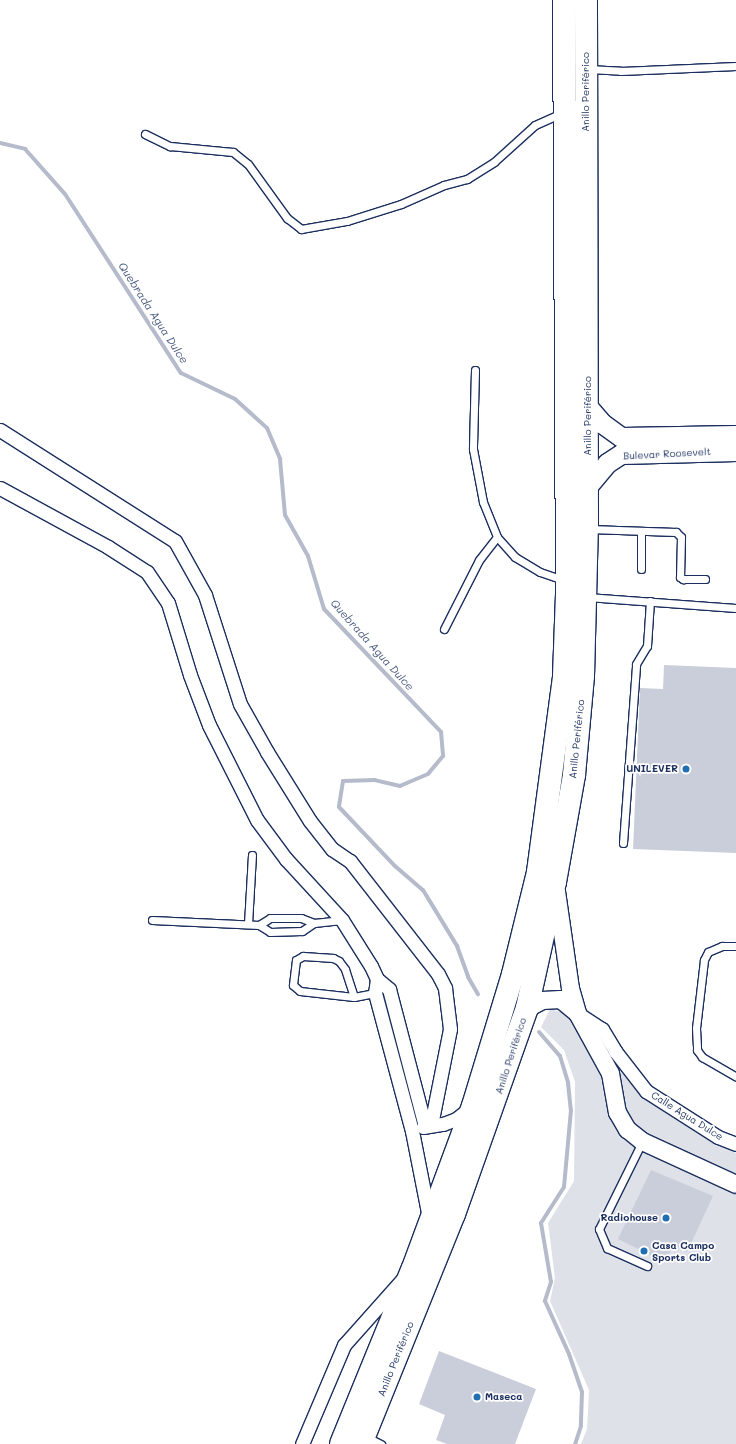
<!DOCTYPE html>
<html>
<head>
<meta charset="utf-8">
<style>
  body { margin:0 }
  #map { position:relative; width:736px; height:1444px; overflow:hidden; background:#fff; font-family:Mali,sans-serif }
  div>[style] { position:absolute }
  .green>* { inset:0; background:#dee1e7 }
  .stream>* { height:4px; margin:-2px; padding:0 2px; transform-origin:2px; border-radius:2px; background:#b5bbca }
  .building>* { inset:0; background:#caceda }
  .roads { filter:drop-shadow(1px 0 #1b2f5e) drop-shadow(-1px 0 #1b2f5e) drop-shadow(0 1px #1b2f5e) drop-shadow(0 -1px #1b2f5e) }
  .service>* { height:7px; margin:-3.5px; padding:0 3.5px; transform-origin:3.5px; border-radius:3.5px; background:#fff }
  .minor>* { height:13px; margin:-6.5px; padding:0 6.5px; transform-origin:6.5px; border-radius:6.5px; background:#fff }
  .tertiary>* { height:17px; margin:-8.5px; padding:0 8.5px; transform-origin:8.5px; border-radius:8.5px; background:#fff }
  .secondary>* { height:19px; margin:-9.5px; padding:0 9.5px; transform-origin:9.5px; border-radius:9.5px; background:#fff }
  .trunk>* { height:22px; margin:-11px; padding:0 11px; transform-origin:11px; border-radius:11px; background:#fff }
  .dots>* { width:11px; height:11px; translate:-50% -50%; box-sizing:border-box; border:2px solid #fff; border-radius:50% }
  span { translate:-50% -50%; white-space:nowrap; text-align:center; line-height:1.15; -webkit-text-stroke:3.5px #fff; paint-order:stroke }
  .street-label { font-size:10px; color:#1b2f5e }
  .poi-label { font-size:10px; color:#1b2f5e; font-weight:700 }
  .right { translate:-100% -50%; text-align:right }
  .left { translate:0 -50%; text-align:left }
  .water-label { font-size:11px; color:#49597e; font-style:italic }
</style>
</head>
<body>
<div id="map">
  <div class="green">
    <div style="clip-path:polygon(550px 1009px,561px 1012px,595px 1033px,618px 1069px,643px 1097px,714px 1143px,736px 1153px,736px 1444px,581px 1444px,587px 1429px,589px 1390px,550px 1301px,555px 1278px,548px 1223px,574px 1181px,575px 1082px,564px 1050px,541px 1027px)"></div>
  </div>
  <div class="stream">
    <div style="left:0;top:143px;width:26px;rotate:13deg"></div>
    <div style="left:25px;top:149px;width:60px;rotate:48.4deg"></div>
    <div style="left:65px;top:194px;width:213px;rotate:57.1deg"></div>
    <div style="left:181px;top:373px;width:60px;rotate:25.7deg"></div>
    <div style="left:235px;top:399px;width:43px;rotate:42.2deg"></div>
    <div style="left:267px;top:428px;width:34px;rotate:67deg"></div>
    <div style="left:280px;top:459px;width:56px;rotate:84.9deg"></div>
    <div style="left:285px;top:515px;width:47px;rotate:60.7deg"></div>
    <div style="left:308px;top:556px;width:55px;rotate:73.2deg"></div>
    <div style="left:324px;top:609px;width:170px;rotate:46.4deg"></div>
    <div style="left:441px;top:732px;width:24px;rotate:85deg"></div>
    <div style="left:443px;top:756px;width:23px;rotate:130deg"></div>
    <div style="left:428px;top:774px;width:30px;rotate:157deg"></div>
    <div style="left:400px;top:786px;width:26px;rotate:-167deg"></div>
    <div style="left:375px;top:780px;width:32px;rotate:178deg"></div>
    <div style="left:343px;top:781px;width:26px;rotate:99deg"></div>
    <div style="left:339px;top:807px;width:81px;rotate:46.5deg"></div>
    <div style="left:395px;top:866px;width:37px;rotate:41deg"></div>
    <div style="left:423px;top:890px;width:66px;rotate:58.7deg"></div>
    <div style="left:457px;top:946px;width:33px;rotate:70deg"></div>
    <div style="left:468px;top:977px;width:20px;rotate:60deg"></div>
    <div style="left:539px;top:1032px;width:32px;rotate:49deg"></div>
    <div style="left:560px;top:1056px;width:28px;rotate:73deg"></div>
    <div style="left:568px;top:1083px;width:27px;rotate:84deg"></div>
    <div style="left:571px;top:1110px;width:77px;rotate:95.2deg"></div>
    <div style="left:564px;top:1187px;width:43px;rotate:122.6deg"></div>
    <div style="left:541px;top:1223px;width:60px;rotate:80.4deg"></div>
    <div style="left:551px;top:1282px;width:20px;rotate:108deg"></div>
    <div style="left:545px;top:1301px;width:58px;rotate:65.6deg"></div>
    <div style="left:569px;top:1354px;width:40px;rotate:71.1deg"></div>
    <div style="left:582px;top:1392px;width:34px;rotate:92deg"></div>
    <div style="left:581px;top:1426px;width:19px;rotate:108deg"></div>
  </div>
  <div class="building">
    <div style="clip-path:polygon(664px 665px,736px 668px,736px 853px,633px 849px,640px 688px,663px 689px)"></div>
    <div style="clip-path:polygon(651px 1170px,713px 1196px,687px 1252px,673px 1245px,665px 1262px,618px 1239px)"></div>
    <div style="clip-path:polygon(439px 1351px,536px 1389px,515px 1444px,447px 1444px,436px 1440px,445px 1415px,419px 1404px)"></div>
  </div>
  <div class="roads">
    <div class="service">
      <div style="left:588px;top:69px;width:33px;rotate:3deg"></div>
      <div style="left:621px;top:71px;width:115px;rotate:-2.5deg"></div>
      <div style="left:145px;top:134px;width:28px;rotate:26deg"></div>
      <div style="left:170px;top:146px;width:63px;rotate:5.4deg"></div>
      <div style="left:233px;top:152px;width:19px;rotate:39deg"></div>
      <div style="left:248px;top:164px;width:67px;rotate:54.2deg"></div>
      <div style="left:287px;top:218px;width:18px;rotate:38deg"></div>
      <div style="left:301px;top:229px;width:47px;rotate:-9.9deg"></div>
      <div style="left:347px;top:221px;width:57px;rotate:-17.5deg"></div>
      <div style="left:401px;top:204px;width:47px;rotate:-23.8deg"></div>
      <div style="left:444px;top:185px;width:24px;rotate:-15deg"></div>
      <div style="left:467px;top:179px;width:32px;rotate:-32deg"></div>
      <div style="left:494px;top:162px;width:55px;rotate:-42.1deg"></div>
      <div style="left:535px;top:125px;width:30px;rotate:-24deg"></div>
      <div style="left:475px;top:370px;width:79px;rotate:91.5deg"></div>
      <div style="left:473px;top:449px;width:54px;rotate:79.3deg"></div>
      <div style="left:483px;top:502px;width:38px;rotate:68deg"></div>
      <div style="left:497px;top:537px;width:27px;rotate:48deg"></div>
      <div style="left:515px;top:557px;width:29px;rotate:31deg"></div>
      <div style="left:540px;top:572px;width:24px;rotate:19deg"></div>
      <div style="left:589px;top:529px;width:87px;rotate:2deg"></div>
      <div style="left:676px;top:532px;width:7px;rotate:45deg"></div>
      <div style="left:681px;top:537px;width:40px;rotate:91.4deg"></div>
      <div style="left:680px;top:577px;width:4px;rotate:34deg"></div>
      <div style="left:683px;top:579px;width:22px"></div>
      <div style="left:641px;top:569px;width:38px;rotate:-90deg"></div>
      <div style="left:587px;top:597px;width:149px;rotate:4.2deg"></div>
      <div style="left:444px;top:629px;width:77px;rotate:-63.1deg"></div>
      <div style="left:479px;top:560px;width:29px;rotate:-52deg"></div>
      <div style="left:623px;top:843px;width:179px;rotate:-85.8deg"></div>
      <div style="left:636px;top:664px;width:21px;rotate:-59deg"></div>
      <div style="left:647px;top:646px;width:45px;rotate:-86.2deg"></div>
      <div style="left:152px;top:920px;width:107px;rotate:2.7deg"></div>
      <div style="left:259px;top:925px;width:13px;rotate:32deg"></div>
      <div style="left:270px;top:932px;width:32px;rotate:-2deg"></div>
      <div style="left:302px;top:931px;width:14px;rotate:-34deg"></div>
      <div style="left:248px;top:924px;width:69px;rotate:-86.7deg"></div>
      <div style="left:259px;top:925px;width:13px;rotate:-32deg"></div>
      <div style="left:270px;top:918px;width:31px"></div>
      <div style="left:301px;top:918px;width:14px;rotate:21deg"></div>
      <div style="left:314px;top:923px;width:28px;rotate:-6deg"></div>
      <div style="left:736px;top:946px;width:14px;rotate:180deg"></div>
      <div style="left:722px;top:946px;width:15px;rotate:157deg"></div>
      <div style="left:708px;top:952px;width:9px;rotate:117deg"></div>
      <div style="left:704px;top:960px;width:68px;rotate:96.7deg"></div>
      <div style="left:696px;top:1028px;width:22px;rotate:87deg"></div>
      <div style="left:697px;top:1050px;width:9px;rotate:54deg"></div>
      <div style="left:702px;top:1057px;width:39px;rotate:30deg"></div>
      <div style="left:354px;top:997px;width:29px;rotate:-108deg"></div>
      <div style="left:345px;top:969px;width:10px;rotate:-127deg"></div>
      <div style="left:339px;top:961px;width:7px;rotate:-153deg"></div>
      <div style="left:333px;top:958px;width:30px;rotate:-176deg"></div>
      <div style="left:303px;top:956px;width:8px;rotate:150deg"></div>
      <div style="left:296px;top:960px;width:25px;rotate:97deg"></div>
      <div style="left:293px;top:985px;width:9px;rotate:41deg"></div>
      <div style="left:300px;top:991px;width:54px;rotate:6.3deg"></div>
      <div style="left:354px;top:997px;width:21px;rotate:-11deg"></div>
      <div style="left:642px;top:1142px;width:97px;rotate:116.3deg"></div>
      <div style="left:599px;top:1229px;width:21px;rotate:67deg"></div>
      <div style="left:607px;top:1248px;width:44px;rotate:24.2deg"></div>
      <div style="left:367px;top:1437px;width:16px;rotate:27deg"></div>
    </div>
    <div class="minor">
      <div style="left:0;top:430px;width:207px;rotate:32.4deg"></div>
      <div style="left:175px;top:541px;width:62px;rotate:60.9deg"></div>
      <div style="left:205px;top:595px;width:114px;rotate:72.2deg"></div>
      <div style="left:240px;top:704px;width:55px;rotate:60.6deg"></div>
      <div style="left:267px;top:752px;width:81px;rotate:58.1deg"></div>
      <div style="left:310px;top:821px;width:36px;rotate:52deg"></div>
      <div style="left:332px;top:849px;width:22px;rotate:34deg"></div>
      <div style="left:350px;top:861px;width:143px;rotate:52.1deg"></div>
      <div style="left:438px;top:974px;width:16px;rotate:63deg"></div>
      <div style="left:445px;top:988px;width:41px;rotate:83deg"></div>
      <div style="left:450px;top:1029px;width:98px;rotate:101.2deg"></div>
      <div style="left:0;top:488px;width:123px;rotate:28.6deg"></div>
      <div style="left:108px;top:547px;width:46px;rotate:32.7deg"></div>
      <div style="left:147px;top:572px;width:37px;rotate:56deg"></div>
      <div style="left:168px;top:603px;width:75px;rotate:73deg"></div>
      <div style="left:190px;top:675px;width:53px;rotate:69.2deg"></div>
      <div style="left:209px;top:725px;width:106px;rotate:63.2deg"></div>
      <div style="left:257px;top:820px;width:49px;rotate:53.4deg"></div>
      <div style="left:286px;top:859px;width:83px;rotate:47.4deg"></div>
      <div style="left:342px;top:920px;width:54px;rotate:57.8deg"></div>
      <div style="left:371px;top:966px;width:14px;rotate:65deg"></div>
      <div style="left:377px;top:979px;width:16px;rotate:40deg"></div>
      <div style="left:389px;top:989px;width:142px;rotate:75.3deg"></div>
      <div style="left:377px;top:979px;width:14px;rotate:98deg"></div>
      <div style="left:375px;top:993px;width:143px;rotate:75deg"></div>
      <div style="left:412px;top:1131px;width:89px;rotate:78.9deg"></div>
      <div style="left:577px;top:1013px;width:30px;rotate:33deg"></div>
      <div style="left:602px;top:1029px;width:26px;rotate:59deg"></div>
      <div style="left:615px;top:1051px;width:51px;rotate:52.2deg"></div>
      <div style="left:646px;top:1091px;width:85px;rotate:32.6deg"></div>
      <div style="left:718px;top:1137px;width:19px;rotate:21deg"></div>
      <div style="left:423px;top:1127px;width:20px;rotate:-9deg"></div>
      <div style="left:443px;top:1124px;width:14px;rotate:-21deg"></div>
      <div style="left:456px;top:1119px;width:18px;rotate:-38deg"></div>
      <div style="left:302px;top:1444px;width:108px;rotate:-67deg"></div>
      <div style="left:344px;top:1345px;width:87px;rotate:-48.3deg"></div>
    </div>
    <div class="tertiary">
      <div style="left:556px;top:891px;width:98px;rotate:81.8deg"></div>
      <div style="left:570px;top:988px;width:26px;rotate:74deg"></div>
      <div style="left:577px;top:1013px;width:68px;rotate:61.2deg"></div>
      <div style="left:610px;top:1073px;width:40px;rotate:80deg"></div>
      <div style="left:617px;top:1112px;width:20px;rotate:60deg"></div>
      <div style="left:627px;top:1129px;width:19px;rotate:39deg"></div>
      <div style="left:642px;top:1141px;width:103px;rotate:24.6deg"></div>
      <div style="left:527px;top:1008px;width:17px;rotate:-28deg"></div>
      <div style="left:542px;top:1000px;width:18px;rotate:-3deg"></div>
      <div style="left:560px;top:999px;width:22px;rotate:39deg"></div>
    </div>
    <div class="secondary">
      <div style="left:588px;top:407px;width:23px;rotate:49deg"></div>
      <div style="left:603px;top:424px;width:22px;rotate:36deg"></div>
      <div style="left:621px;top:437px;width:115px;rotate:-1deg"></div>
      <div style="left:587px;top:487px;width:31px;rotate:-50deg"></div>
      <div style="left:607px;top:463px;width:17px;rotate:-33deg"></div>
      <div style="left:621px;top:454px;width:115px;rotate:-1.5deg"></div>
    </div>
    <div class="trunk">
      <div style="left:341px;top:1444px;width:190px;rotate:-67.8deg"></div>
      <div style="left:413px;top:1268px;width:173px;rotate:-69.7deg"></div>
      <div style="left:473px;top:1106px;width:138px;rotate:-73.1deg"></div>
      <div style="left:513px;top:974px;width:105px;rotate:-76.2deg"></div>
      <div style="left:538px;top:872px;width:198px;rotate:-82.4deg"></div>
      <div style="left:564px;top:676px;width:82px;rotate:-87.9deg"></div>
      <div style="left:567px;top:594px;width:594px;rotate:-90.29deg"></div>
      <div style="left:361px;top:1444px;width:248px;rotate:-68deg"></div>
      <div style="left:454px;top:1214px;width:219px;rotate:-70.5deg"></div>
      <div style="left:527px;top:1008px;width:129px;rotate:-77.5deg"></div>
      <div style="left:555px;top:882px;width:109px;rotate:-79.9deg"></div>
      <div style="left:574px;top:775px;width:99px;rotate:-84.8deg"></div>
      <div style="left:583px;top:676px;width:148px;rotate:-88.5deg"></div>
      <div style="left:587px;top:528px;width:528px;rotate:-90.11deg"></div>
    </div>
  </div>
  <div class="dots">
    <div style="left:686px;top:769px;background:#1f6fb2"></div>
    <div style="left:666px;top:1218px;background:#1f6fb2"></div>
    <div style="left:644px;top:1251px;background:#1f6fb2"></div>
    <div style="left:477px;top:1397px;background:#1f6fb2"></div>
  </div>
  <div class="street-label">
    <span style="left:586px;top:92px;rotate:-90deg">Anillo Periférico</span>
    <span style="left:588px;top:416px;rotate:-90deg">Anillo Periférico</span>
    <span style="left:667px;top:454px;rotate:-3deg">Bulevar Roosevelt</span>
    <span style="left:577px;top:739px;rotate:-84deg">Anillo Periférico</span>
    <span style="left:511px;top:1056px;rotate:-72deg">Anillo Periférico</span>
    <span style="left:687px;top:1116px;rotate:32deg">Calle Agua Dulce</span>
    <span style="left:396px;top:1359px;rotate:-68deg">Anillo Periférico</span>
  </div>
  <div class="poi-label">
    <span class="right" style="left:678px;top:769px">UNILEVER</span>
    <span class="right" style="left:658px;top:1218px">Radiohouse</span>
    <span class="left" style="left:652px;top:1251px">Casa Campo<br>Sports Club</span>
    <span class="left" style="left:485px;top:1397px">Maseca</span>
  </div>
  <div class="water-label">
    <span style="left:153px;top:313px;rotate:57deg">Quebrada Agua Dulce</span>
    <span style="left:372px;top:645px;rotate:48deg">Quebrada Agua Dulce</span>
  </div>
</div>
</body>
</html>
